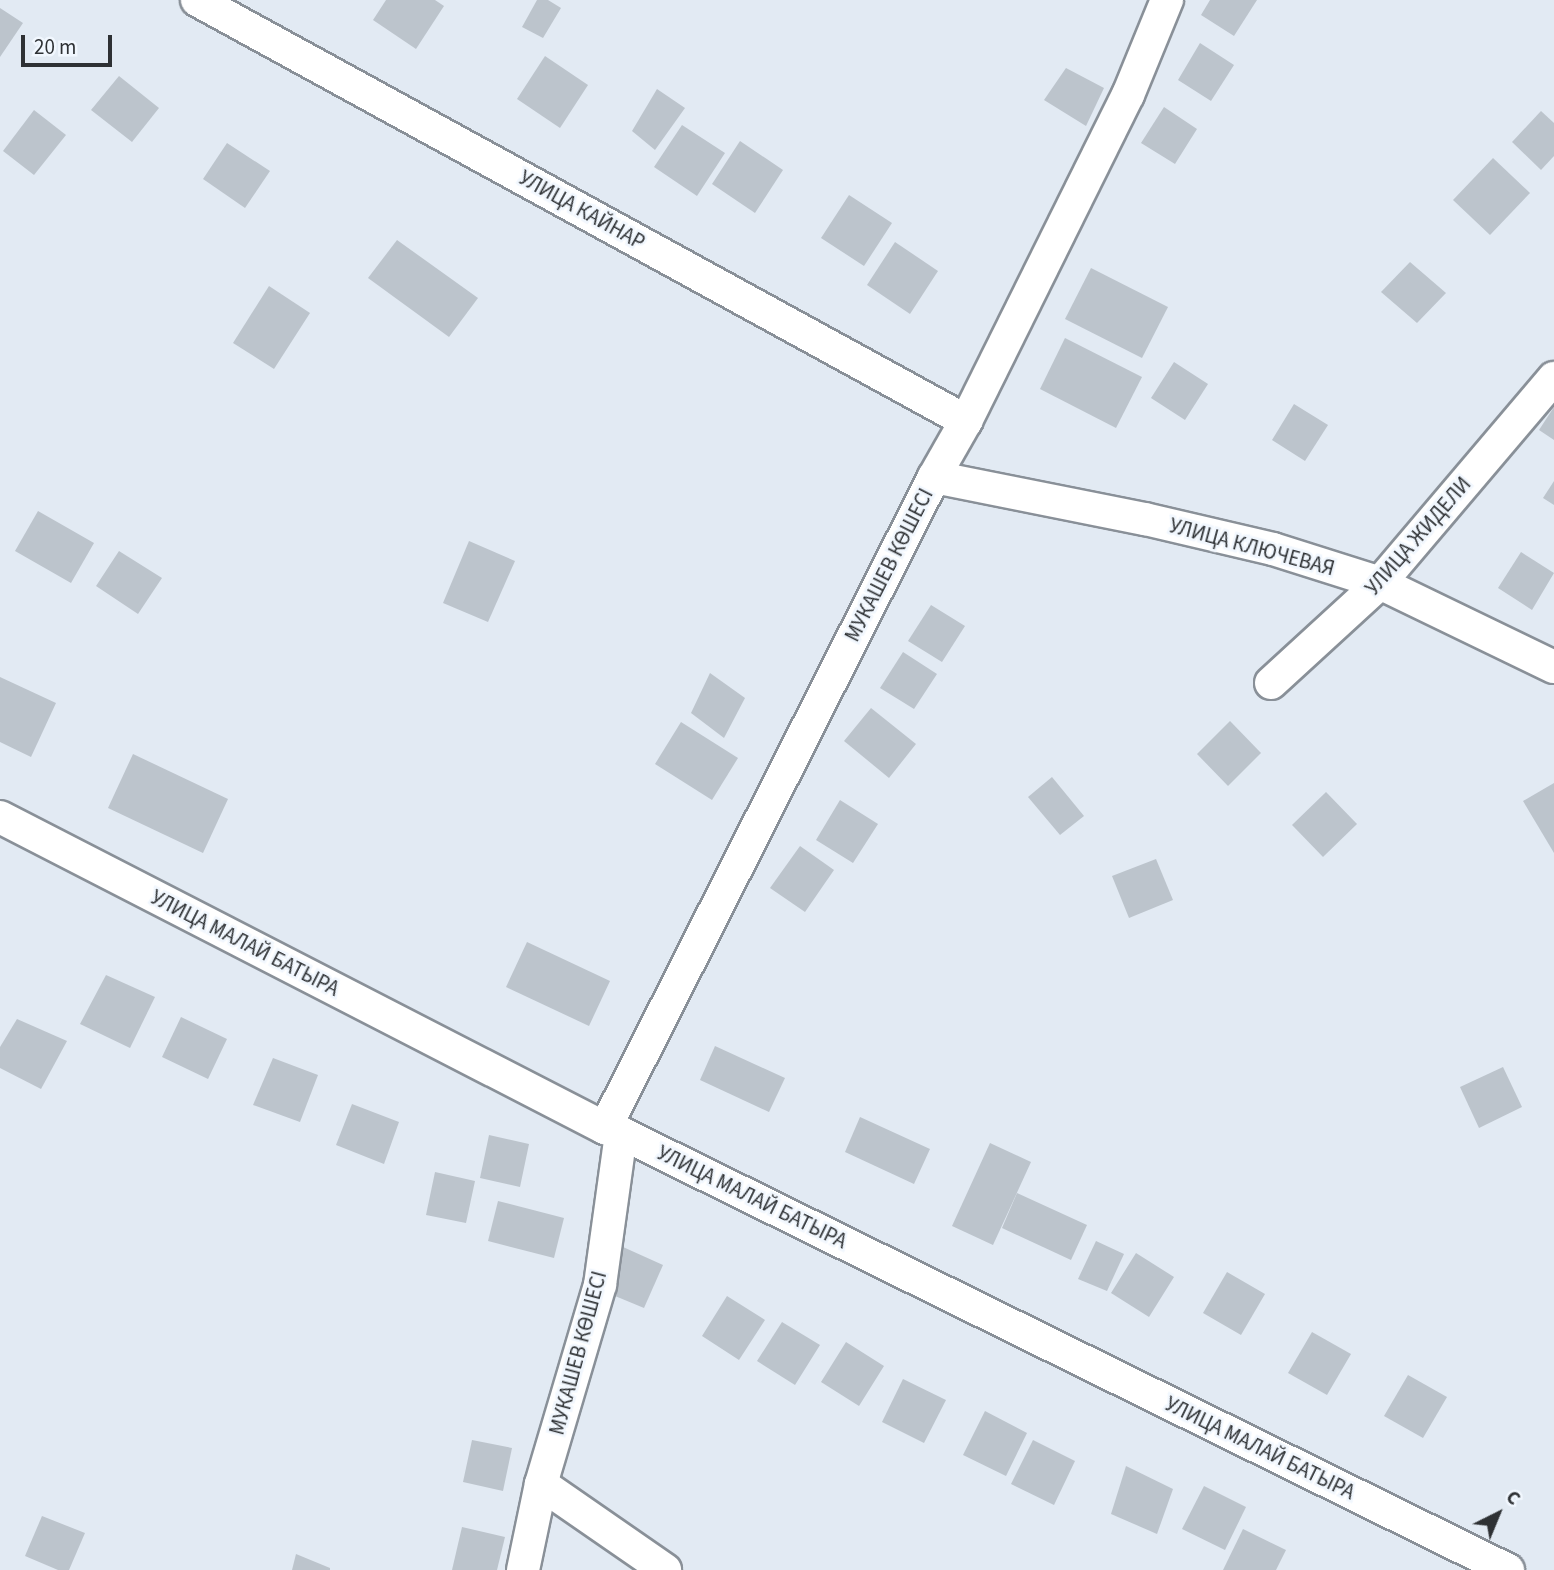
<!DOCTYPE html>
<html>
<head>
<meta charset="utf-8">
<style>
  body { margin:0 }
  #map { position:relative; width:1554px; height:1570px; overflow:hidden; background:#e2eaf3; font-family:"Source Sans 3",sans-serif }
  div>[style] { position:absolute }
  .building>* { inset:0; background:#bcc4cc }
  .roads { filter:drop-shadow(2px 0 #899098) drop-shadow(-2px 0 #899098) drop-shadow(0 2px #899098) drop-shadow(0 -2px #899098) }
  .minor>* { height:32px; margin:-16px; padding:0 16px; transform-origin:16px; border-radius:16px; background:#fff }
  span { translate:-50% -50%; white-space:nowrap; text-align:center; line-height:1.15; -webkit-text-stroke:5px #f1f7fe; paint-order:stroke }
  .street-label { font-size:21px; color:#2e3134 }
  .north { position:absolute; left:1463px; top:1479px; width:70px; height:70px; -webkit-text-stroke:5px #f1f7fe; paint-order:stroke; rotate:43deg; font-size:19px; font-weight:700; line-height:28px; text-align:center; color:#2e3134 }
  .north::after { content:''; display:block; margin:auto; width:24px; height:32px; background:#2e3134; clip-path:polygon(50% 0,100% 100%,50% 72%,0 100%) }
  .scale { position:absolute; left:21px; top:35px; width:91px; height:32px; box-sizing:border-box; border:4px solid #2e3134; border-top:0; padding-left:9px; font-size:21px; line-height:24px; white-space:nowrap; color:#2e3134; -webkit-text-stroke:5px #f1f7fe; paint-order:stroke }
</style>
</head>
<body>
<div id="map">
  <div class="building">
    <div style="clip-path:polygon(386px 0,435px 0,444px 6px,416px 49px,373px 20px)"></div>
    <div style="clip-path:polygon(537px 0,548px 0,561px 8px,543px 38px,522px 27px)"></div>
    <div style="clip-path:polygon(1210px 0,1257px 0,1234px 36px,1201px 15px)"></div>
    <div style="clip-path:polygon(0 8px,23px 23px,0 57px)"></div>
    <div style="clip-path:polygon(1200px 43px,1234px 65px,1211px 101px,1178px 80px)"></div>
    <div style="clip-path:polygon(545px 56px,588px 85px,560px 128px,517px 99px)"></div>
    <div style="clip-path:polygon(1066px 68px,1104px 88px,1086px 126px,1044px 100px)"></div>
    <div style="clip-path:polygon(119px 76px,159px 108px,132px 142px,91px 110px)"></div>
    <div style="clip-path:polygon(657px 89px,685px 108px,655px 150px,632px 131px)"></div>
    <div style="clip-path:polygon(1164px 107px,1197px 129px,1175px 164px,1141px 143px)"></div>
    <div style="clip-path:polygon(34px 110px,66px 135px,34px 175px,3px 151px)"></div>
    <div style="clip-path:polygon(1541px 111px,1554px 123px,1554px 156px,1541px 170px,1512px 142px)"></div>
    <div style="clip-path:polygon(682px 125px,725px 153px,697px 196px,654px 167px)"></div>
    <div style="clip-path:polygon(740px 141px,783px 170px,755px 213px,712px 184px)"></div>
    <div style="clip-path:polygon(227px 143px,270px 171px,245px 208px,203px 179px)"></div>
    <div style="clip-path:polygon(1493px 158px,1530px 193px,1490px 235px,1453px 200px)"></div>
    <div style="clip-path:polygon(849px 195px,892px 223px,864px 266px,821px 238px)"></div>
    <div style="clip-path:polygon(397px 240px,478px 298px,449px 337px,368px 278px)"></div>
    <div style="clip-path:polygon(895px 242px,938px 271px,910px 314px,867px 285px)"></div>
    <div style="clip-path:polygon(1410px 262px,1446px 293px,1417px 323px,1381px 292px)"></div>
    <div style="clip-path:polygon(1091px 268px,1168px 307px,1142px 358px,1065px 319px)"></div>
    <div style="clip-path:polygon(269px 286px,310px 313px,274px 369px,233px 343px)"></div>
    <div style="clip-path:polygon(1065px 338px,1142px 377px,1116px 428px,1040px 389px)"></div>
    <div style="clip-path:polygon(1174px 362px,1208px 384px,1185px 420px,1151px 398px)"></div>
    <div style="clip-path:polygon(1294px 404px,1328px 425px,1305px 461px,1272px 440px)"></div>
    <div style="clip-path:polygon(1554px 407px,1554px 440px,1539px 430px)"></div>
    <div style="clip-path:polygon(1554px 481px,1554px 505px,1543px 498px)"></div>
    <div style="clip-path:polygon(38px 511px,94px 543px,71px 583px,15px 551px)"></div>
    <div style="clip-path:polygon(469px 541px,515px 561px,488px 622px,443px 603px)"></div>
    <div style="clip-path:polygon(119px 551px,162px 578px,138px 614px,96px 586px)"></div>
    <div style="clip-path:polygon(1521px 552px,1554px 573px,1532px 610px,1498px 588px)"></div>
    <div style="clip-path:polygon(931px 605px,965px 626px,942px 662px,908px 641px)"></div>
    <div style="clip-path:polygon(903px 652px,937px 674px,914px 709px,880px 688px)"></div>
    <div style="clip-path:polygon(710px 673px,745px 698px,724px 738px,691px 713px)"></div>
    <div style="clip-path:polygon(0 677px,56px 703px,31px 757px,0 742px)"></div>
    <div style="clip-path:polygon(871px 708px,916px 744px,889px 778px,844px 741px)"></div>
    <div style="clip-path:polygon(1230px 721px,1261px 753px,1228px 786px,1197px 754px)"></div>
    <div style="clip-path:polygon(681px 722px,738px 758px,712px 800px,655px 764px)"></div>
    <div style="clip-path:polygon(133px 754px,228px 799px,203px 853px,108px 808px)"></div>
    <div style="clip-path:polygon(1052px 777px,1084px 816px,1060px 835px,1028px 797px)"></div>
    <div style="clip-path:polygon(1554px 783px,1554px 853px,1523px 801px)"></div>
    <div style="clip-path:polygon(1326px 792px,1357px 824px,1323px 857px,1292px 825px)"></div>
    <div style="clip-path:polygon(840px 800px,878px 824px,853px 863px,816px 840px)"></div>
    <div style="clip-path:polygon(800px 846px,834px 870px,805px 912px,770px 888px)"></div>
    <div style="clip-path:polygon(1156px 859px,1173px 900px,1129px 918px,1112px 876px)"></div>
    <div style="clip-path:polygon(527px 942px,610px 981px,589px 1026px,506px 987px)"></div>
    <div style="clip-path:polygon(106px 975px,155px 997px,130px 1048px,80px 1024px)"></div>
    <div style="clip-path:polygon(181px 1017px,227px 1039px,208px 1079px,162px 1057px)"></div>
    <div style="clip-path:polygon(17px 1019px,67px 1041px,41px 1089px,0 1068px,0 1047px)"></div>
    <div style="clip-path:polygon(715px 1046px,785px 1078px,769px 1112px,700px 1080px)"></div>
    <div style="clip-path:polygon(273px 1058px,318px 1075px,300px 1122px,253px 1105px)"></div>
    <div style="clip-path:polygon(1503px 1067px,1522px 1107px,1479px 1128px,1460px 1087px)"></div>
    <div style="clip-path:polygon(352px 1104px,399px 1122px,384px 1164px,336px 1145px)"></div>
    <div style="clip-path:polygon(860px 1117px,930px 1149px,914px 1184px,845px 1152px)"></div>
    <div style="clip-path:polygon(489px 1135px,529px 1144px,520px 1187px,480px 1178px)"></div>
    <div style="clip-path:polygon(990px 1143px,1031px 1162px,993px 1245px,952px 1226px)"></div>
    <div style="clip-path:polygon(435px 1172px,475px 1181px,466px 1223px,426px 1215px)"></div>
    <div style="clip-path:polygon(1017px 1193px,1087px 1225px,1071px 1260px,1002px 1228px)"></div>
    <div style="clip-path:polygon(498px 1201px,564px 1218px,554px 1258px,488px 1241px)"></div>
    <div style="clip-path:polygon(1096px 1241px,1124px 1254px,1107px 1291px,1078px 1279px)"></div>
    <div style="clip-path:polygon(623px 1247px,663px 1265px,644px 1308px,603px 1291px)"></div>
    <div style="clip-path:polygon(1136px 1253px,1174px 1277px,1149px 1317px,1111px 1293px)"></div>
    <div style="clip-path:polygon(1227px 1272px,1265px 1294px,1241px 1335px,1203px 1313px)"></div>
    <div style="clip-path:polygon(727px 1296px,765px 1320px,739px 1360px,702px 1336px)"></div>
    <div style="clip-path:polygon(782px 1322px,820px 1345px,795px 1385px,757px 1361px)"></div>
    <div style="clip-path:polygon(1312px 1332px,1351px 1354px,1327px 1395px,1288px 1373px)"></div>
    <div style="clip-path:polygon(846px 1342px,884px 1366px,859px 1406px,821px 1382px)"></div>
    <div style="clip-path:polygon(1408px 1375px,1447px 1397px,1423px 1438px,1384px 1416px)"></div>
    <div style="clip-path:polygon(903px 1379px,946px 1400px,924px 1443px,882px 1422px)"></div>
    <div style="clip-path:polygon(985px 1411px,1027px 1433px,1006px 1476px,963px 1455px)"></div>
    <div style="clip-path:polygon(472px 1440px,512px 1448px,503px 1491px,463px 1482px)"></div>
    <div style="clip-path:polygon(1033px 1440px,1075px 1461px,1054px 1505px,1011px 1484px)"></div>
    <div style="clip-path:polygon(1126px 1466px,1173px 1489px,1157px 1534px,1111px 1514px)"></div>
    <div style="clip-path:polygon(1204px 1486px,1246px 1507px,1225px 1550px,1182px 1529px)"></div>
    <div style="clip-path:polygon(42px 1516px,85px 1533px,69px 1570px,58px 1570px,25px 1556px)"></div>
    <div style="clip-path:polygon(462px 1527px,505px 1537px,497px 1570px,452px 1570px)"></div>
    <div style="clip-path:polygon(1243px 1529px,1286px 1550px,1276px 1570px,1223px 1570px)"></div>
    <div style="clip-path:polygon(296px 1554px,330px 1568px,330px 1570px,292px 1570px)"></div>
  </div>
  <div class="roads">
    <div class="minor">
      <div style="left:197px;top:0;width:877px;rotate:28.7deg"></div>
      <div style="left:934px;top:477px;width:215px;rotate:11.3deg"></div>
      <div style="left:1145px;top:519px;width:131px;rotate:13.2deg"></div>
      <div style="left:1273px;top:549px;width:112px;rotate:17.6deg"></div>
      <div style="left:1380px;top:583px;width:193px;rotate:25.8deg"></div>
      <div style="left:1271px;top:683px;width:148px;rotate:-42.5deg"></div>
      <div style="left:1380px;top:583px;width:269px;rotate:-49.7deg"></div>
      <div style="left:0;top:817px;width:680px;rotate:27.21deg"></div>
      <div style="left:605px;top:1128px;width:17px;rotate:17deg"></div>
      <div style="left:621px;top:1133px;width:989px;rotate:26.23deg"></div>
      <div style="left:605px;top:1128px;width:729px;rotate:-63.19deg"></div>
      <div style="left:934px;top:477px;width:64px;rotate:-60.3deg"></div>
      <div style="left:966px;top:421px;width:364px;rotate:-63.6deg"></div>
      <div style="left:1128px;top:95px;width:103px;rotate:-67.7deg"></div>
      <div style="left:541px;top:1484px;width:151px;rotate:34.7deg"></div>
      <div style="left:523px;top:1570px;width:88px;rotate:-78.2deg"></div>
      <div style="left:541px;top:1484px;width:208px;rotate:-73.5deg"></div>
      <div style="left:600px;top:1285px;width:153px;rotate:-82.1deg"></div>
    </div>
  </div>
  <div class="street-label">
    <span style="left:582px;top:210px;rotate:29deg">УЛИЦА КАЙНАР</span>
    <span style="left:1418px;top:536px;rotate:-49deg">УЛИЦА ЖИДЕЛИ</span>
    <span style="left:1252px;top:547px;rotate:15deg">УЛИЦА КЛЮЧЕВАЯ</span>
    <span style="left:889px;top:565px;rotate:-63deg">МУКАШЕВ КӨШЕСІ</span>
    <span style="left:245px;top:943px;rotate:27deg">УЛИЦА МАЛАЙ БАТЫРА</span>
    <span style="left:752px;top:1197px;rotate:26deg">УЛИЦА МАЛАЙ БАТЫРА</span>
    <span style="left:578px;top:1353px;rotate:-75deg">МУКАШЕВ КӨШЕСІ</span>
    <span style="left:1260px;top:1448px;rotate:26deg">УЛИЦА МАЛАЙ БАТЫРА</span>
  </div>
  <div class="north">С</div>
  <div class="scale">20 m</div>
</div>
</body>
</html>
